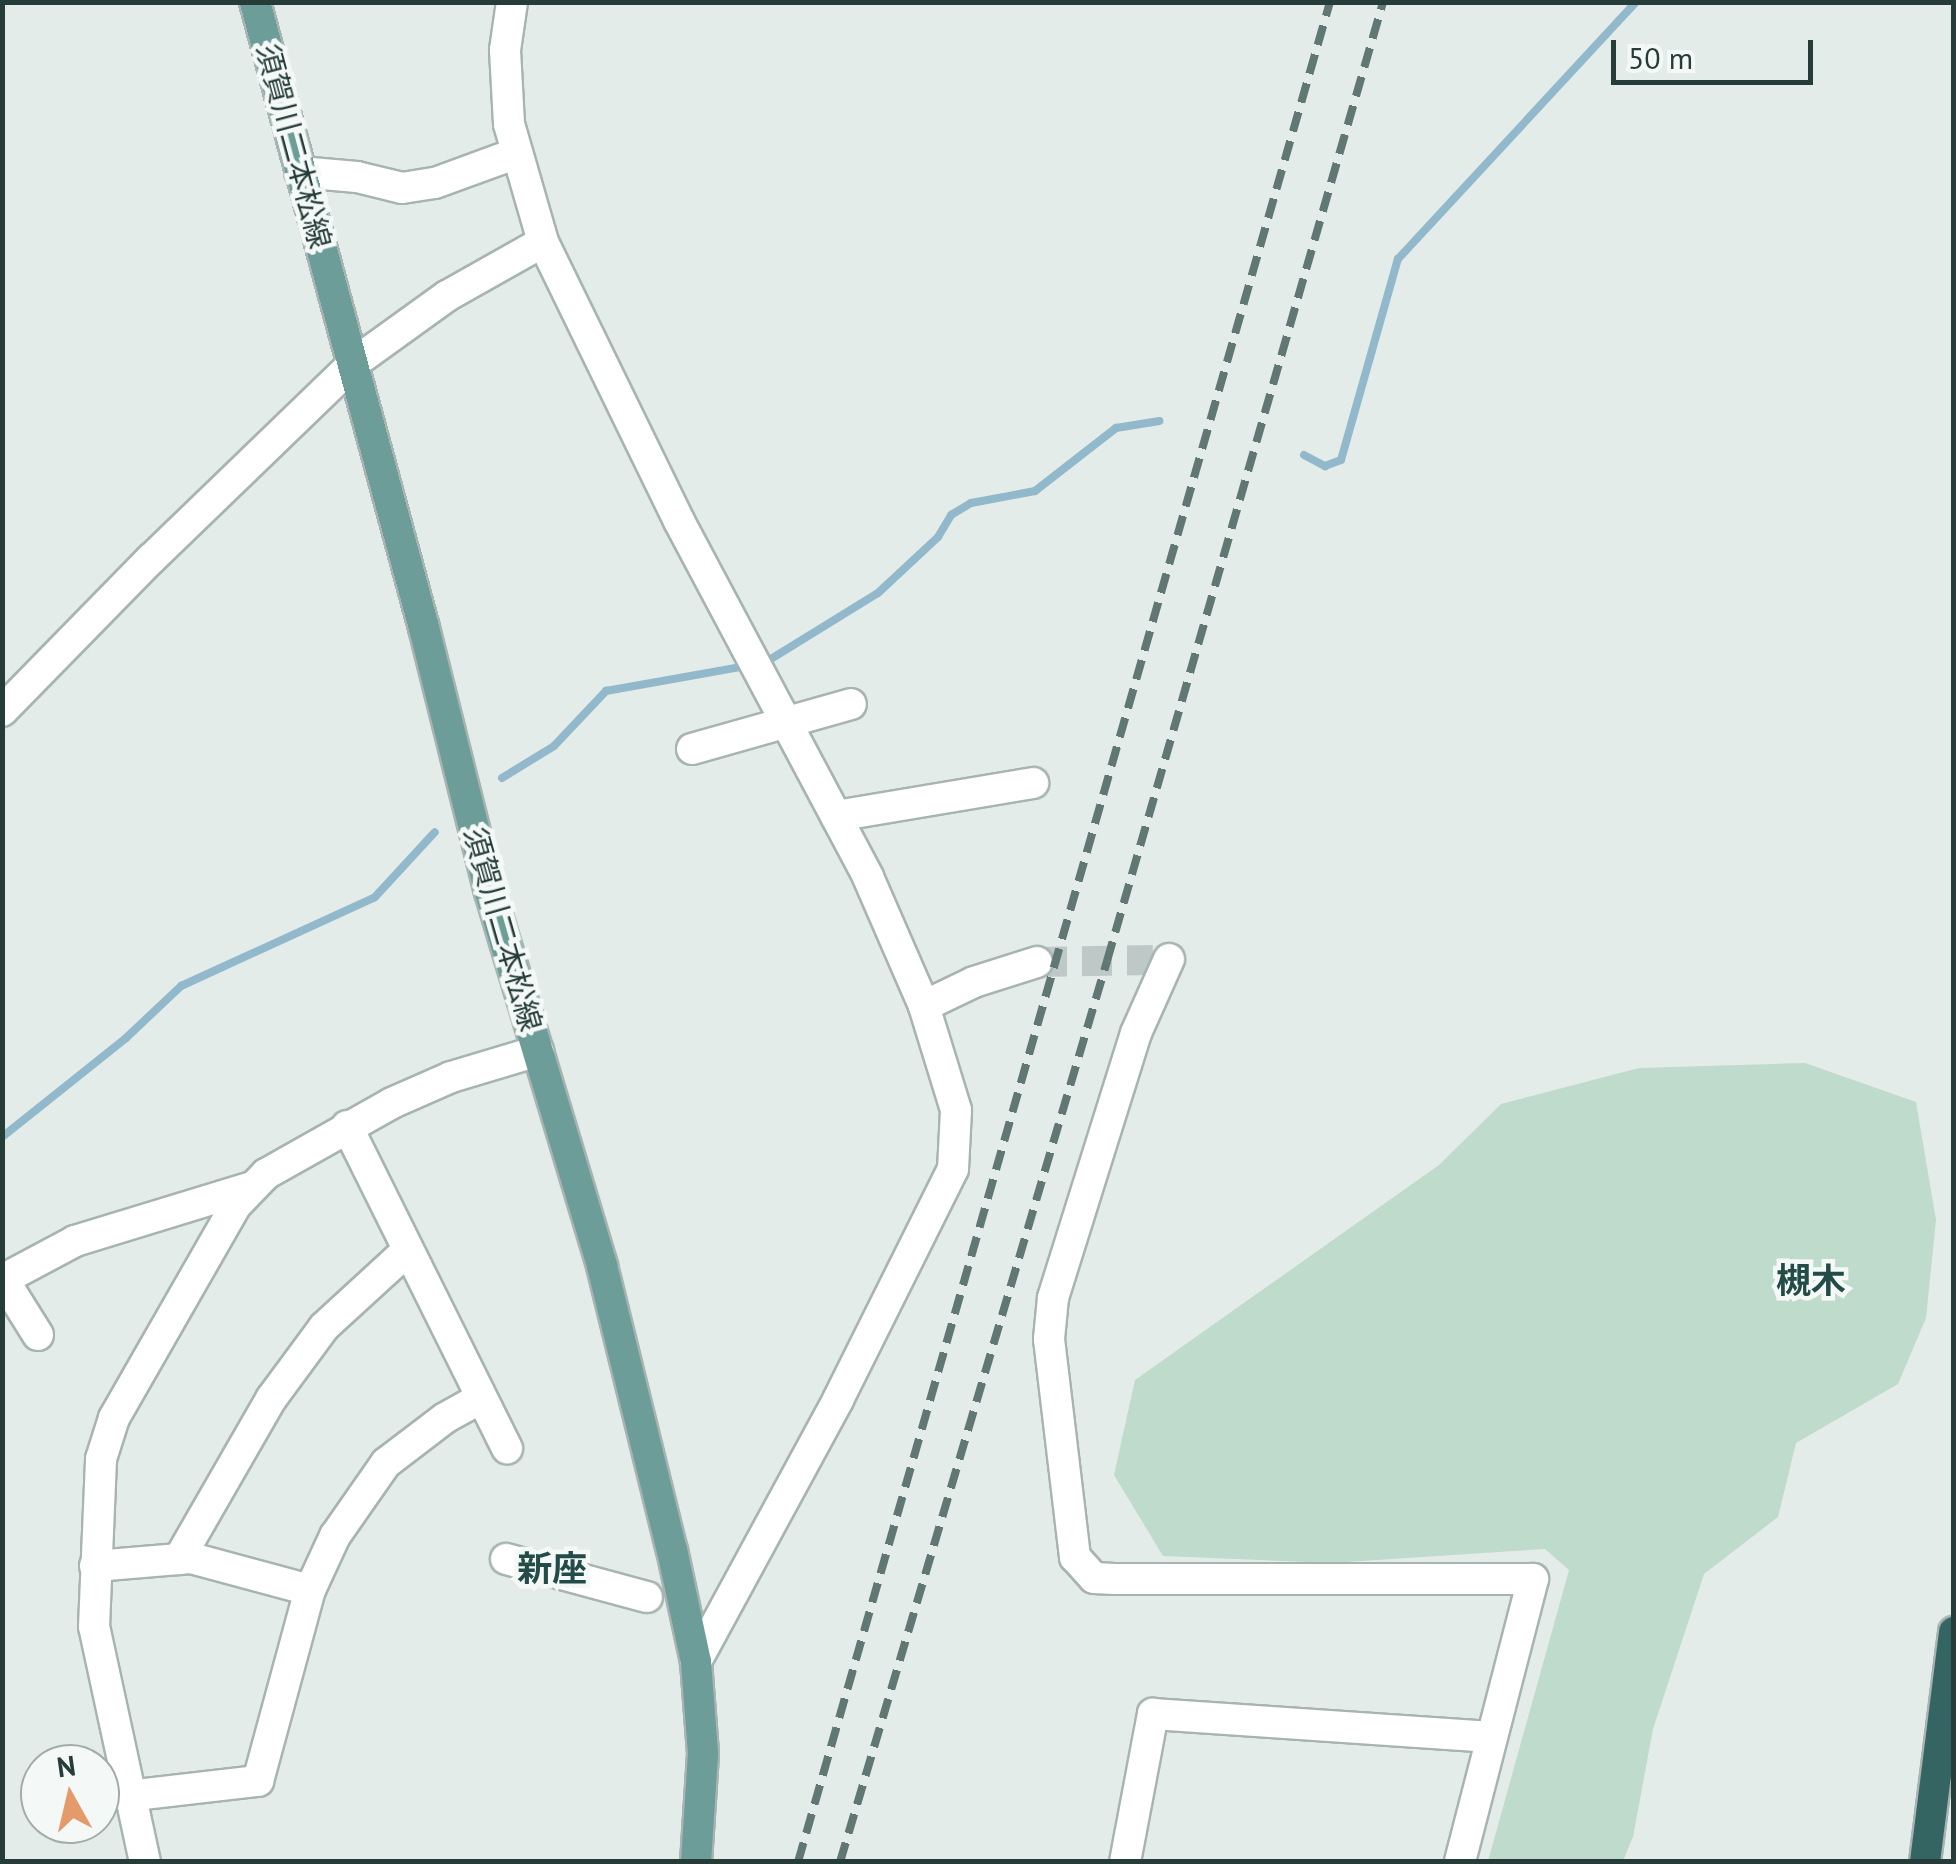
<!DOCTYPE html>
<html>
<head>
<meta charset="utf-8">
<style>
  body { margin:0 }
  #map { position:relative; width:1956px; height:1864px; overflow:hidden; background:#e4ecea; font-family:"PT Sans","Noto Sans JP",sans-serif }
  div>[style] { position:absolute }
  .green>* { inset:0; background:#bfdbcb }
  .stream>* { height:8px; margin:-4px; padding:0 4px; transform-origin:4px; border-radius:4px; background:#92b9cb }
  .minor-tunnel>* { height:30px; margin-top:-15px; transform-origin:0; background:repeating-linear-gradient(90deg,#bec9c7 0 30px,transparent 0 45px) }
  .roads { filter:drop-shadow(2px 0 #a7b4b1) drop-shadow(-2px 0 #a7b4b1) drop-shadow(0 2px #a7b4b1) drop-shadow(0 -2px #a7b4b1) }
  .minor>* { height:30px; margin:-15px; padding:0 15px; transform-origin:15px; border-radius:15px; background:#fff }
  .major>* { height:30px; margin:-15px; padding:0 15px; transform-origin:15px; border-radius:15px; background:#6d9d98 }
  .highway>* { height:30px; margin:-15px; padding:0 15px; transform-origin:15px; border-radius:15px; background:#346562 }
  .rail>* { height:8px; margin-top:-4px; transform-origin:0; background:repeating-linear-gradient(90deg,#607774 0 20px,transparent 0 30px) }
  span { translate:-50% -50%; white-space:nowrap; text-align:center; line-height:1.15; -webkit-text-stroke:9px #f4f9f7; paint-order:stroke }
  .street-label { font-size:30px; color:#253c39 }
  .quarter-label { font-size:35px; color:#234c48; font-weight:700 }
  .frame { position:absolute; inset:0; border:5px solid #253c39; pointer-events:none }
  .north { position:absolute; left:20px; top:1744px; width:100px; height:100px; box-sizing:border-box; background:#f4f9f7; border:2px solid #a1adab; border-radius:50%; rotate:352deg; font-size:28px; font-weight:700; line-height:40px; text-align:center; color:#253c39 }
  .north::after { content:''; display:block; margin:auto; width:35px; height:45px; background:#e49a6a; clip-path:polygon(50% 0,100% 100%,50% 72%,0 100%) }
  .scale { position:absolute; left:1611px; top:40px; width:202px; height:45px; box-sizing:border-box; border:5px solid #253c39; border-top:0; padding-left:12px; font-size:30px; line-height:35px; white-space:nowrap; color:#253c39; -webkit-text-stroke:8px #f4f9f7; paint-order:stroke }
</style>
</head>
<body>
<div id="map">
  <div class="green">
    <div style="clip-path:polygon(1805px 1063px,1916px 1102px,1936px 1220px,1926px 1318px,1898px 1384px,1796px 1443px,1778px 1517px,1704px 1574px,1653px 1729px,1633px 1837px,1623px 1861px,1488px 1861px,1569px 1570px,1545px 1549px,1331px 1563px,1163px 1556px,1114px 1475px,1135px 1380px,1439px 1165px,1501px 1104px,1639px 1068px)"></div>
  </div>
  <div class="stream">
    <div style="left:1304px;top:455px;width:24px;rotate:28deg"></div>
    <div style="left:1325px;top:466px;width:17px;rotate:-21deg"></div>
    <div style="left:1341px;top:460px;width:209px;rotate:-74.2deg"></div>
    <div style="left:1398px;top:259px;width:350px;rotate:-47.2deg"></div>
    <div style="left:761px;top:665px;width:137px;rotate:-31.6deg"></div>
    <div style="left:878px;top:593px;width:82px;rotate:-43deg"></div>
    <div style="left:938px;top:537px;width:26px;rotate:-59deg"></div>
    <div style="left:951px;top:515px;width:23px;rotate:-31deg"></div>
    <div style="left:971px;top:503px;width:65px;rotate:-10.6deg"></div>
    <div style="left:1035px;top:491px;width:103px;rotate:-37.9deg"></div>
    <div style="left:1116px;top:428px;width:44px;rotate:-9.2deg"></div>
    <div style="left:502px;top:778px;width:61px;rotate:-31.6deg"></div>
    <div style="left:554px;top:746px;width:76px;rotate:-46.6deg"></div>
    <div style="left:606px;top:691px;width:143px;rotate:-10.1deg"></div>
    <div style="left:2px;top:1137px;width:159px;rotate:-38.6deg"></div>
    <div style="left:126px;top:1038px;width:76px;rotate:-43.4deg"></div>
    <div style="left:181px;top:986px;width:213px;rotate:-24.6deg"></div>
    <div style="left:375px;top:897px;width:88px;rotate:-47.3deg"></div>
  </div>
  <div class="minor-tunnel">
    <div style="left:1037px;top:962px;width:116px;rotate:-1deg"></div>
  </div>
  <div class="roads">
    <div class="minor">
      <div style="left:512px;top:2px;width:49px;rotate:98.3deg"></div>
      <div style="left:505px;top:50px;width:74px;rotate:86.9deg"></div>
      <div style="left:509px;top:124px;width:123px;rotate:73.9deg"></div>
      <div style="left:543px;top:242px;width:310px;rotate:64deg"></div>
      <div style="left:679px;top:521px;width:403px;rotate:62deg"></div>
      <div style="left:868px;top:877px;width:141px;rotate:66.5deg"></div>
      <div style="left:924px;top:1006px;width:109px;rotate:72.9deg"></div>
      <div style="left:956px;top:1110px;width:59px;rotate:92.9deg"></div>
      <div style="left:953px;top:1169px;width:258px;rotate:116.5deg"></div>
      <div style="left:838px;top:1400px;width:298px;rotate:118.5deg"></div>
      <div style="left:300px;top:172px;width:57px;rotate:5deg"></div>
      <div style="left:357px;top:177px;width:46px;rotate:13.7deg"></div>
      <div style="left:402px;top:188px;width:33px;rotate:-9deg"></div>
      <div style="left:435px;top:183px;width:87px;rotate:-20.1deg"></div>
      <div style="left:2px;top:711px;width:213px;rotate:-45.6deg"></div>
      <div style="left:151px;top:559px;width:282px;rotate:-44deg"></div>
      <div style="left:354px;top:363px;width:115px;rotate:-35.8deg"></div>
      <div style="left:447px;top:296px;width:110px;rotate:-29.4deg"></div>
      <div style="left:692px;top:749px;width:165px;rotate:-15.8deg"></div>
      <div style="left:836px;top:816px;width:200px;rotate:-9.5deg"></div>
      <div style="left:1169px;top:959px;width:81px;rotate:114deg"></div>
      <div style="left:1136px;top:1033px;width:278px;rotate:107.4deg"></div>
      <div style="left:1053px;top:1298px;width:41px;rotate:95.6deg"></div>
      <div style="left:1049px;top:1339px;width:220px;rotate:83.2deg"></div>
      <div style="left:1075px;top:1557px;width:28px;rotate:48deg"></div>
      <div style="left:1094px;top:1578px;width:21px;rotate:3deg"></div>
      <div style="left:1115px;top:1579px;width:418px"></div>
      <div style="left:1533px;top:1579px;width:292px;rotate:104.5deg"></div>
      <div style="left:924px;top:1006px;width:55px;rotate:-25.6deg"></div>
      <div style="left:974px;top:982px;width:66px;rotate:-17.6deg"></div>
      <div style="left:347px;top:1126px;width:360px;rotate:63.6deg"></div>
      <div style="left:3px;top:1279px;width:66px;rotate:58deg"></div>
      <div style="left:2px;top:1280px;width:83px;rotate:-28.1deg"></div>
      <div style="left:75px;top:1241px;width:185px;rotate:-17deg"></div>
      <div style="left:179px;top:1559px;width:185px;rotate:-60.1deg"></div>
      <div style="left:271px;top:1399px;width:89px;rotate:-53.6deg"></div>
      <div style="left:324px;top:1327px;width:113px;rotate:-42.5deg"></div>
      <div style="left:506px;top:1559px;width:146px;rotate:15.1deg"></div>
      <div style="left:95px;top:1566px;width:96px;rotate:-4.8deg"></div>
      <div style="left:191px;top:1558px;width:123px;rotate:15.1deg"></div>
      <div style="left:128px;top:1796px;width:131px;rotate:-6.6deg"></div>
      <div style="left:258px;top:1781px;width:198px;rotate:-74.8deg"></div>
      <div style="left:310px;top:1590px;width:60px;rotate:-65.2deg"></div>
      <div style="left:335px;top:1536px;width:89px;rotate:-55.1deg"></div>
      <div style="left:386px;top:1463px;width:74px;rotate:-37.3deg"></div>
      <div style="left:445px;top:1418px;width:39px;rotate:-29deg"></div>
      <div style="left:145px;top:1862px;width:240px;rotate:-102.2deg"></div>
      <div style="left:94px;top:1627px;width:168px;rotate:-87.6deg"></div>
      <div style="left:101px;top:1459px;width:43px;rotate:-72.4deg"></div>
      <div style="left:114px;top:1418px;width:245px;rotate:-60.2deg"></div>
      <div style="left:236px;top:1205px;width:43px;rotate:-45.9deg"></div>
      <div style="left:266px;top:1174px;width:145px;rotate:-29.4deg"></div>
      <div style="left:392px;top:1103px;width:64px;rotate:-23.8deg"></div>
      <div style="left:451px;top:1077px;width:91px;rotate:-16.6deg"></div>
      <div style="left:1125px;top:1862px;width:151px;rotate:-79.3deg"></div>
      <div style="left:1153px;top:1714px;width:339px;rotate:3.9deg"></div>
    </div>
    <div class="major">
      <div style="left:255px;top:2px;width:648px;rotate:74.89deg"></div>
      <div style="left:424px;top:628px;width:272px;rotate:76deg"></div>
      <div style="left:490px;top:892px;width:390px;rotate:73.3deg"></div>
      <div style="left:602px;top:1266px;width:292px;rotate:76.2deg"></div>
      <div style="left:672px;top:1550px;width:115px;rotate:77.9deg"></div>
      <div style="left:696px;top:1662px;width:92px;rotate:85.6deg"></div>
      <div style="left:703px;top:1754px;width:108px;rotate:93.7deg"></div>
    </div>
    <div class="highway">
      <div style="left:1925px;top:1862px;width:232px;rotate:-82.8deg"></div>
    </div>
  </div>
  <div class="rail">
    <div style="left:798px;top:1862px;width:1935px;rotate:-74.04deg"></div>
    <div style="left:840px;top:1862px;width:940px;rotate:-73.49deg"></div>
    <div style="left:1107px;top:961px;width:998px;rotate:-73.94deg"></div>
  </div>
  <div class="street-label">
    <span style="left:294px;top:146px;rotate:75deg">須賀川二本松線</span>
    <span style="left:503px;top:929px;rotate:74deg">須賀川二本松線</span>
  </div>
  <div class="quarter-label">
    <span style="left:1811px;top:1280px">槻木</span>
    <span style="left:552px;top:1568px">新座</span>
  </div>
  <div class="frame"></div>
  <div class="north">N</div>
  <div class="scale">50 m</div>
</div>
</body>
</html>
